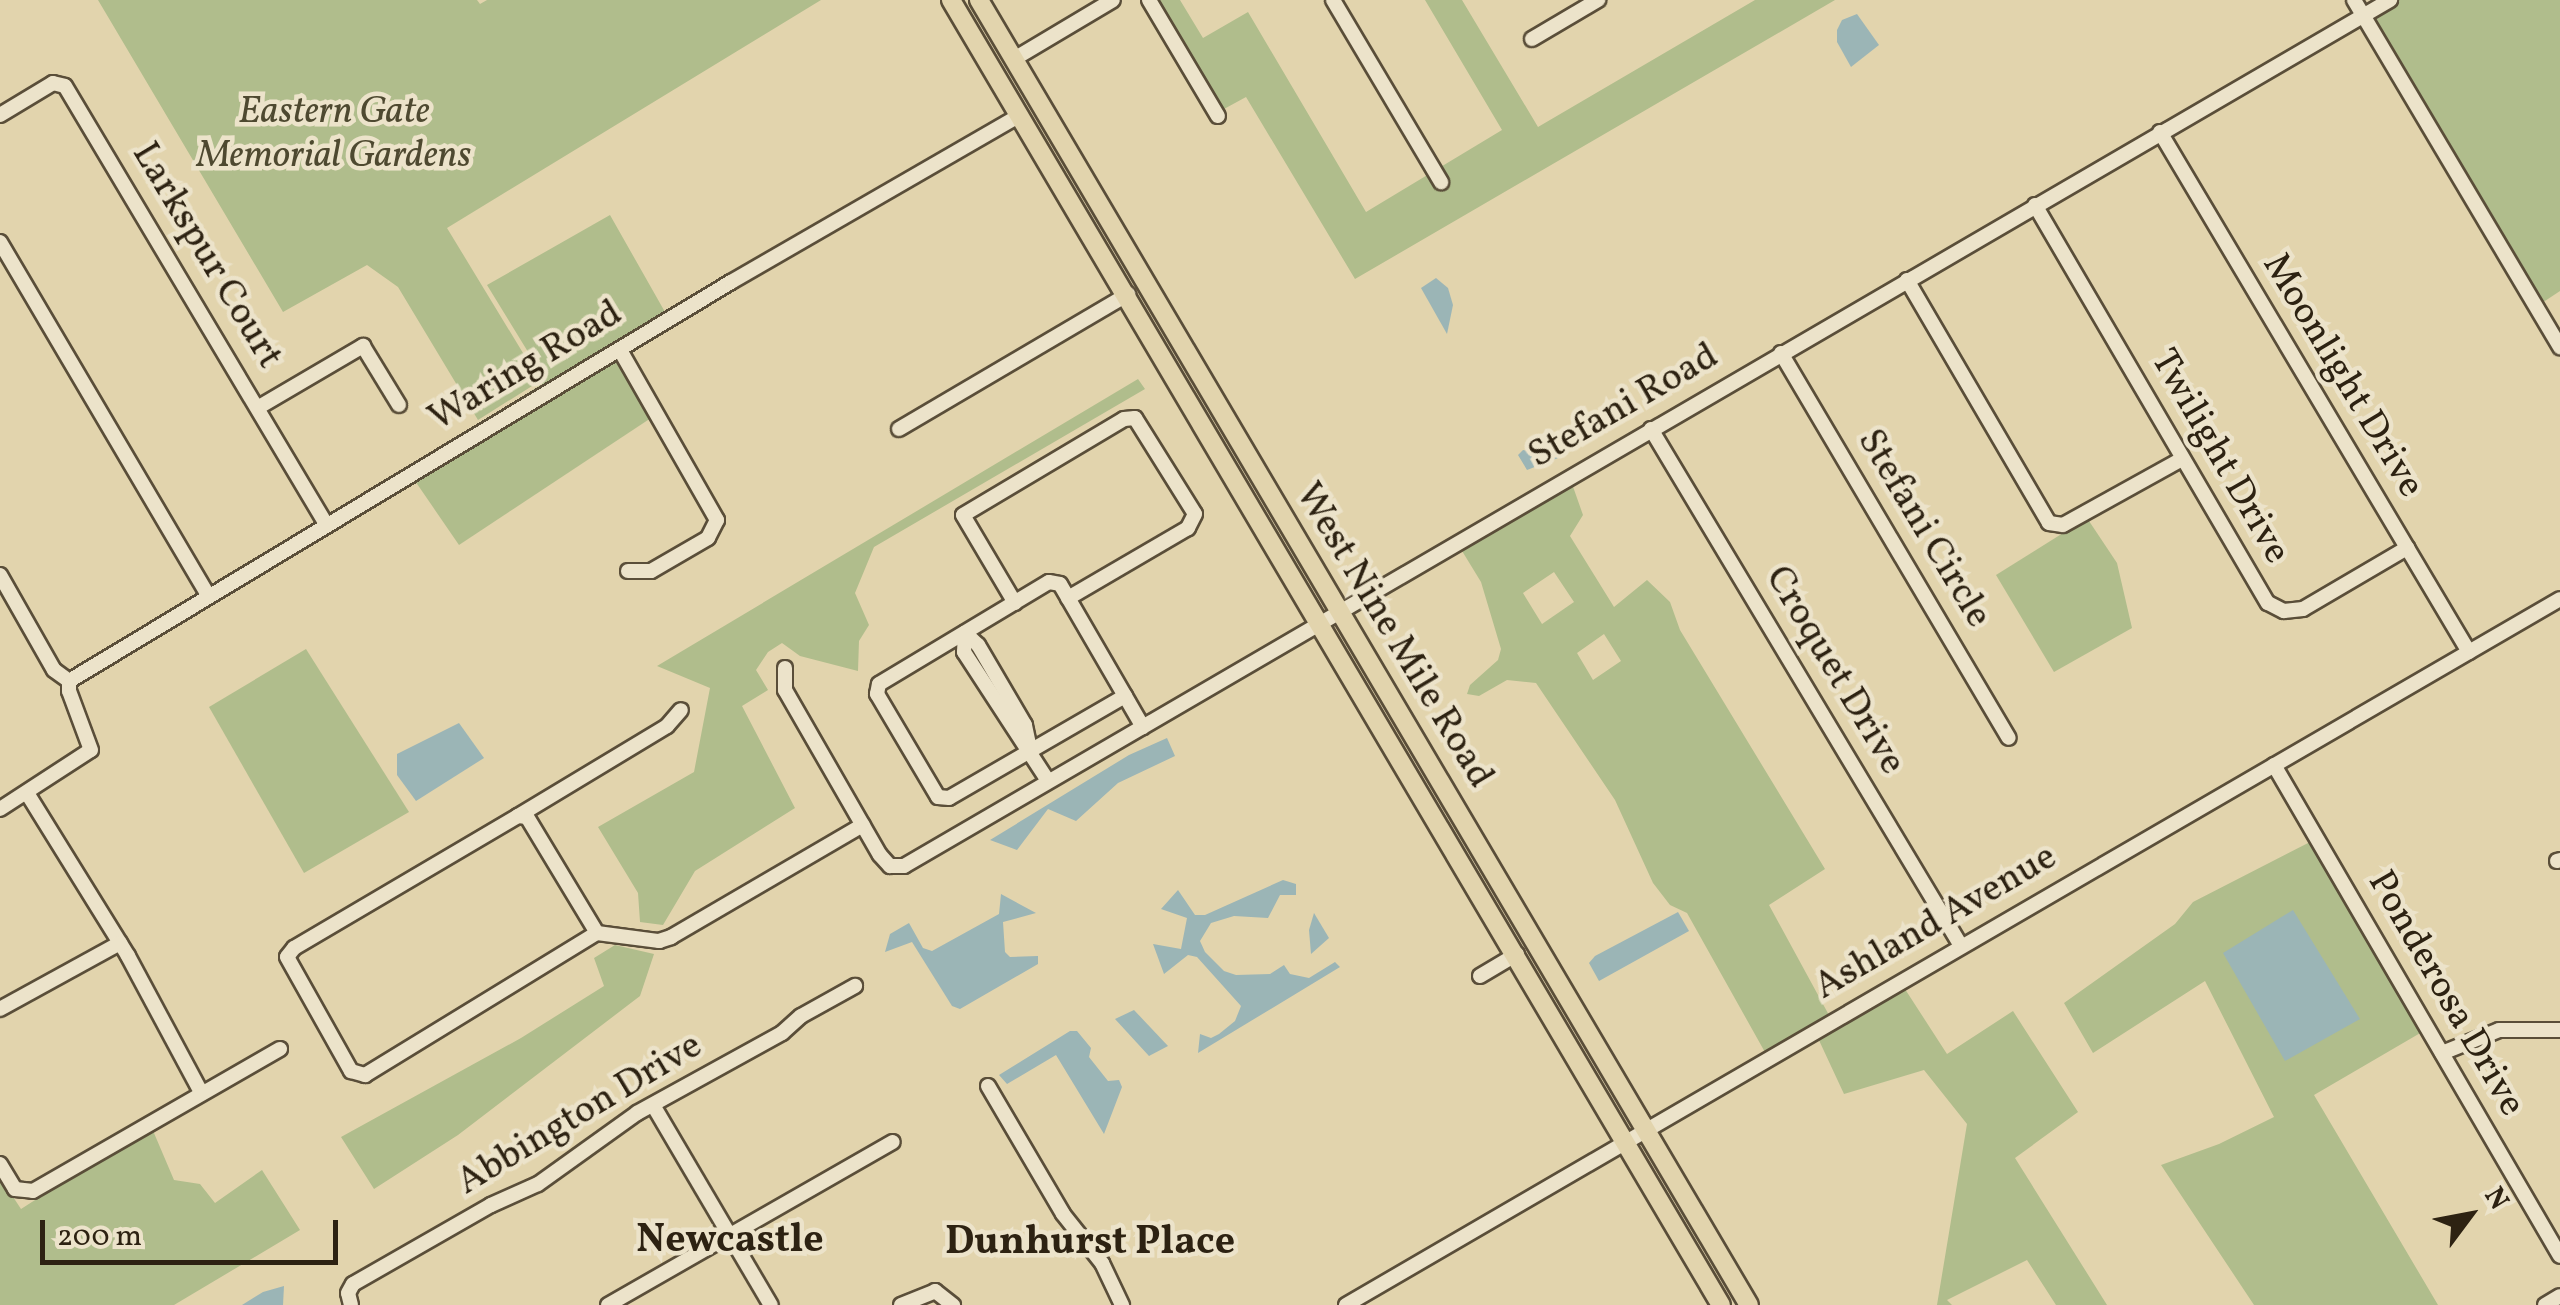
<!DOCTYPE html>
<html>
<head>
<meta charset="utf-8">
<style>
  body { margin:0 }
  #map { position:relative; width:2560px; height:1305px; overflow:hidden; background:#e2d4ad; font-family:Vollkorn,serif }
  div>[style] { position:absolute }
  .green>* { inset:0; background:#b0bd8c }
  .water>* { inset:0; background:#9bb5b6 }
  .roads { filter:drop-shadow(2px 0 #5a4e39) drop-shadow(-2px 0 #5a4e39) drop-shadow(0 2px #5a4e39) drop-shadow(0 -2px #5a4e39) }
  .minor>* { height:14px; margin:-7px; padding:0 7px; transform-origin:7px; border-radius:7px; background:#ece3ca }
  .major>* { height:18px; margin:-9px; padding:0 9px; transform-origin:9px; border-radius:9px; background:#e2d4ad }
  span { translate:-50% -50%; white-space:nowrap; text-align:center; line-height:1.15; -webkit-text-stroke:9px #ece3ca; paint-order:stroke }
  .park-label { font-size:38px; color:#4e4930; font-style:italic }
  .street-label { font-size:38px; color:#2d2212 }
  .neighbourhood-label { font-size:40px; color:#2d2212; font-weight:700 }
  .north { position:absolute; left:2420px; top:1165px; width:100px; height:100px; -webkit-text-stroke:8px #ece3ca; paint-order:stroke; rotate:58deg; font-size:28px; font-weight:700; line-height:40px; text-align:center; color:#2d2212 }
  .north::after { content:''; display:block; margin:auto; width:35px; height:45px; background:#2d2212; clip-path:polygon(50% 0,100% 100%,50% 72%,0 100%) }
  .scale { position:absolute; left:40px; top:1220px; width:298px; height:45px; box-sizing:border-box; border:5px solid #2d2212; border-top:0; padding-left:12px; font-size:30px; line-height:35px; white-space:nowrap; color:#2d2212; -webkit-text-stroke:8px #ece3ca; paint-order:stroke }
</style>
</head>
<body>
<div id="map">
  <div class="green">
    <div style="clip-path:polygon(98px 0,477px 0,480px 4px,487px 0,821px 0,447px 228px,540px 381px,478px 420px,398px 287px,367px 265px,283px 312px)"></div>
    <div style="clip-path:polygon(1159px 0,1180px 0,1203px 38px,1248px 12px,1366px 212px,1502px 130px,1425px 0,1462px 0,1538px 127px,1755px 0,1835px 0,1355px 279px,1246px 97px,1224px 109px)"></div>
    <div style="clip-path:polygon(2389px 0,2560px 0,2560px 291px,2536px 307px,2363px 15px)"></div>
    <div style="clip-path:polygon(610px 215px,665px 312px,408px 470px,542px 384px,544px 378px,487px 285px)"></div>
    <div style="clip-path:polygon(617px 357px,651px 418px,459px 545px,413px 478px)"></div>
    <div style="clip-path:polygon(1138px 379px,1145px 389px,874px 547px,855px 593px,869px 625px,859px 641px,858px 671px,800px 656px,782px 643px,768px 652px,756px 670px,768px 690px,742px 706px,795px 808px,695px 871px,663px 925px,640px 922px,638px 893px,598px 827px,694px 772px,710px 688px,657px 666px)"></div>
    <div style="clip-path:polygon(evenodd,1571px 481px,1583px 515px,1570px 536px,1614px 607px,1647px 580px,1670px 602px,1680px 630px,1825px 869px,1769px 905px,1830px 1017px,1766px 1054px,1687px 913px,1670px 905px,1653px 883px,1615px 800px,1536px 683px,1507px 680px,1479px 696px,1467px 694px,1470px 685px,1498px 660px,1501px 649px,1481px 582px,1459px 546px,1571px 481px,1554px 572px,1574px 602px,1542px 624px,1523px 593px,1554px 572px,1571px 481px,1604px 634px,1621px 661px,1593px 680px,1577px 653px,1604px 634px)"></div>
    <div style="clip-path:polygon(2087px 518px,2117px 563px,2132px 628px,2054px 672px,1996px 575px)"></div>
    <div style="clip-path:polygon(306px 649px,409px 812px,304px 873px,209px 707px)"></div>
    <div style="clip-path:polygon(2312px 841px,2422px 1032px,2314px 1095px,2438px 1305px,2254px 1305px,2161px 1165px,2219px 1144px,2274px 1117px,2205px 981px,2093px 1053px,2064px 1003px,2175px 924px,2193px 902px)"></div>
    <div style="clip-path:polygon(615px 945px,654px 954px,640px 996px,458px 1135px,374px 1189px,341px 1137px,521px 1038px,604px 986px,594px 958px)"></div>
    <div style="clip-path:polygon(1903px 986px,1947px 1054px,2013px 1011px,2078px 1112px,2015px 1158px,2107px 1305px,2056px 1305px,2027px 1260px,1947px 1300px,1952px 1305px,1937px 1305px,1967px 1124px,1924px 1070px,1844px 1094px,1817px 1036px)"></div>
    <div style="clip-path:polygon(151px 1126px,174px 1180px,200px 1184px,215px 1203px,262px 1170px,300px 1230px,174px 1305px,0 1305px,0 1177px,21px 1209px)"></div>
  </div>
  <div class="water">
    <div style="clip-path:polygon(1857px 14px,1879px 45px,1851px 67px,1837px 42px,1837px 30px,1842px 20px)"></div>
    <div style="clip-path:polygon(1436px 278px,1448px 288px,1453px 305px,1447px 334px,1421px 288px)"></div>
    <div style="clip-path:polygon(1565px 447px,1566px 455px,1527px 470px,1518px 455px,1523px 450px,1546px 454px)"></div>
    <div style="clip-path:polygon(459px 723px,484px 758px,416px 801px,397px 775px,397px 754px)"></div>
    <div style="clip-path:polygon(1167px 738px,1175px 756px,1118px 783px,1076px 821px,1048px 809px,1017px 850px,990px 840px,1129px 755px)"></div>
    <div style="clip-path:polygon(1283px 880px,1296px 884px,1296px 895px,1280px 895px,1268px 918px,1234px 916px,1211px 923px,1200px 941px,1205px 952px,1224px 971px,1236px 975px,1270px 974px,1284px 965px,1290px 974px,1309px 978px,1335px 962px,1340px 967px,1198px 1053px,1200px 1034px,1211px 1038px,1219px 1034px,1235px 1021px,1241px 1006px,1197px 957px,1188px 955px,1164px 974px,1153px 944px,1181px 949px,1187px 918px,1161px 909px,1178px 890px,1195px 915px,1205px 915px)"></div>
    <div style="clip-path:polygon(1001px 894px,1036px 913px,1003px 922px,1005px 952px,1010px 957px,1038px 956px,1038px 964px,960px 1009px,952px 1006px,912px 942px,885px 952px,890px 934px,909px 923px,923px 948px,932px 951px,999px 914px)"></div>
    <div style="clip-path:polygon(2293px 910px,2360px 1019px,2285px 1061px,2223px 953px)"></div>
    <div style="clip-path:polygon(1678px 912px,1689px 931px,1599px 981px,1589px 963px,1595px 956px)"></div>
    <div style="clip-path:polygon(1314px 913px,1329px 938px,1311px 954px,1309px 930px)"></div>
    <div style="clip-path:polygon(1134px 1010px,1168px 1046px,1149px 1056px,1115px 1019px)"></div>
    <div style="clip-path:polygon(1070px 1031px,1077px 1031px,1091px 1048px,1089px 1057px,1108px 1081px,1119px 1080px,1122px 1087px,1104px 1134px,1056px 1055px,1007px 1084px,999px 1075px)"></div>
    <div style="clip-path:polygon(284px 1286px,283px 1305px,242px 1305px,263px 1292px)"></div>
  </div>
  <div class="roads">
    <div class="minor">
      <div style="left:1149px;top:0;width:135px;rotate:59.3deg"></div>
      <div style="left:1333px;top:0;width:212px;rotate:59.3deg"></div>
      <div style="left:2354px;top:0;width:404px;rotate:59.3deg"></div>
      <div style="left:1532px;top:39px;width:77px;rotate:-30.6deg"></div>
      <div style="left:1014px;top:59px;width:115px;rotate:-30.8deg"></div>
      <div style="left:0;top:115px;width:62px;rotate:-31.1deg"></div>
      <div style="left:53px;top:83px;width:12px;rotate:14deg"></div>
      <div style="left:65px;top:86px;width:510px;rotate:59.21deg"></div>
      <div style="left:2160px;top:132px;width:605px;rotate:59.28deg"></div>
      <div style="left:2035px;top:205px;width:461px;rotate:59.7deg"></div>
      <div style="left:2268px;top:603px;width:18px;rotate:27deg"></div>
      <div style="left:2284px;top:611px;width:19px;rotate:-6deg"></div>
      <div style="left:2303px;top:609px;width:121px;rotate:-30.4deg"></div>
      <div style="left:0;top:242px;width:410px;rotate:59.5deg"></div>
      <div style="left:1907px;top:280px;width:281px;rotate:59.7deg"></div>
      <div style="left:2049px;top:523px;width:14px;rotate:8deg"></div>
      <div style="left:2063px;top:525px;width:136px;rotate:-29deg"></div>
      <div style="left:620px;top:350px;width:196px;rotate:60.3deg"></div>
      <div style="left:717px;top:520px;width:20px;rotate:117deg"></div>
      <div style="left:708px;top:538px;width:66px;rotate:149.9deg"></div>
      <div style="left:651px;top:571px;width:23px;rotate:180deg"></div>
      <div style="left:1781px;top:353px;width:447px;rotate:59.4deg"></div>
      <div style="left:259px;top:407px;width:121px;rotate:-30.4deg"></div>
      <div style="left:363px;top:346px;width:69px;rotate:58.6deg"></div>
      <div style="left:899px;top:429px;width:266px;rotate:-30.5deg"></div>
      <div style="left:1651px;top:429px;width:603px;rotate:59.05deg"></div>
      <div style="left:0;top:575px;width:109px;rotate:60.4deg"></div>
      <div style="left:54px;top:670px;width:19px;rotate:36deg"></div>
      <div style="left:1049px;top:582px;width:11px;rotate:10deg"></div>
      <div style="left:1060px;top:584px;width:129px;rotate:59.9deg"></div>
      <div style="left:1125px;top:696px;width:203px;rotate:149.9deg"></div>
      <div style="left:949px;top:798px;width:11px;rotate:-175deg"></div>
      <div style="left:938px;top:797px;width:120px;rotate:-120.6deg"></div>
      <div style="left:877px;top:694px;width:10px;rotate:-79deg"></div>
      <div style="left:879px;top:684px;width:198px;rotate:-31deg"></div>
      <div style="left:1015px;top:603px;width:102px;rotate:-120.6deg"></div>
      <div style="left:963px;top:515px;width:187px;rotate:-30.8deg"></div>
      <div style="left:1124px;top:419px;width:11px;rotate:-5deg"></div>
      <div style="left:1135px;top:418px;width:113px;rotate:58deg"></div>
      <div style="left:1195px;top:514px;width:16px;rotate:117deg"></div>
      <div style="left:1188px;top:528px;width:139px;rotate:149.7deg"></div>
      <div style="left:785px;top:668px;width:22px;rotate:90deg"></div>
      <div style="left:785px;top:690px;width:190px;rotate:60.1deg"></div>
      <div style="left:880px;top:855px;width:15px;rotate:48deg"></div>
      <div style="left:890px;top:866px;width:14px"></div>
      <div style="left:904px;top:866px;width:1720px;rotate:-30.23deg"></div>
      <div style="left:69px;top:681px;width:773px;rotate:-31.08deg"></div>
      <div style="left:731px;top:282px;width:334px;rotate:-30deg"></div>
      <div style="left:1125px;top:696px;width:36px;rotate:60deg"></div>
      <div style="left:1030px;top:749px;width:25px;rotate:-102deg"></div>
      <div style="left:1025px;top:725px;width:93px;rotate:-120.4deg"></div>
      <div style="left:978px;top:645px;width:18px;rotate:-137deg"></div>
      <div style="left:965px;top:633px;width:19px;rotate:93deg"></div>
      <div style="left:964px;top:652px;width:154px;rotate:56.9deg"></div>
      <div style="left:2274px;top:765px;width:568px;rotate:59.78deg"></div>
      <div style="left:27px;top:793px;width:192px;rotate:58.2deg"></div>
      <div style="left:128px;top:956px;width:154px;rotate:61.8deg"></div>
      <div style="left:0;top:809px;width:108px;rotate:-33deg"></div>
      <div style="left:91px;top:750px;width:63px;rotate:-110.4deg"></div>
      <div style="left:69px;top:691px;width:10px;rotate:-90deg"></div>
      <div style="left:518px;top:816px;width:174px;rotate:-31.1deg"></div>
      <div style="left:667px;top:726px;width:21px;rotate:-49deg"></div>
      <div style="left:2557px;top:861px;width:3px;rotate:-18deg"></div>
      <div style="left:597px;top:933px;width:135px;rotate:-121.1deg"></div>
      <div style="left:527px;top:817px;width:9px;rotate:-174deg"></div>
      <div style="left:518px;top:816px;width:260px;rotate:149.5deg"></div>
      <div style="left:294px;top:948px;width:11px;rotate:128deg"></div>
      <div style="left:287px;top:957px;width:131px;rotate:60.7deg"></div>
      <div style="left:351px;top:1071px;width:15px;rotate:16deg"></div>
      <div style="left:365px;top:1075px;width:272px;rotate:-31.5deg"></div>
      <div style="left:597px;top:933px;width:63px;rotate:7.4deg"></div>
      <div style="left:659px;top:941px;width:13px;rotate:-18deg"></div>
      <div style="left:671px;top:937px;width:222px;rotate:-30.3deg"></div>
      <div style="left:1480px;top:976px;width:43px;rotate:-30.7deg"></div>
      <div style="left:0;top:1009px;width:137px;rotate:-28.8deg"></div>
      <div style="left:2442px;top:1053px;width:61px;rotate:-22deg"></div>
      <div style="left:2499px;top:1030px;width:61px"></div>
      <div style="left:988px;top:1086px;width:148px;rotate:59.6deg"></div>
      <div style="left:1063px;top:1214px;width:63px;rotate:51.5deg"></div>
      <div style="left:1102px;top:1263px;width:47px;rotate:64.5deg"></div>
      <div style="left:653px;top:1105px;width:232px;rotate:59.5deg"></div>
      <div style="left:0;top:1164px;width:29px;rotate:59deg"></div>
      <div style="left:15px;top:1189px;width:18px;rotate:6deg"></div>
      <div style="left:33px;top:1191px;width:285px;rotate:-29.9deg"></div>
      <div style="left:351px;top:1305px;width:12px;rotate:-104deg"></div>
      <div style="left:348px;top:1293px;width:10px;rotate:-61deg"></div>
      <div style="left:353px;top:1284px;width:159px;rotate:-29.8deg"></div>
      <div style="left:491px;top:1205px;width:51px;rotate:-24.1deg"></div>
      <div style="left:538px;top:1184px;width:122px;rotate:-35.6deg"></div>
      <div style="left:637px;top:1113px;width:166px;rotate:-28.9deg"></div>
      <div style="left:782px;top:1033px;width:25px;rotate:-42deg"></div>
      <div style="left:801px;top:1016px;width:62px;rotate:-29.1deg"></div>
      <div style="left:608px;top:1305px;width:328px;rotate:-29.8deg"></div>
      <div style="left:901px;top:1305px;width:37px;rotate:-22deg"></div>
      <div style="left:935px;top:1291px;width:23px;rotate:38deg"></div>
      <div style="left:1346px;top:1305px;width:1404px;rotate:-30.18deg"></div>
      <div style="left:2545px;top:1305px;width:17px;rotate:-31deg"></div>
    </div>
    <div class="major">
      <div style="left:951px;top:0;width:1515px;rotate:59.46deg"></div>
      <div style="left:979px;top:0;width:1515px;rotate:59.46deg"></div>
    </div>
  </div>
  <div class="park-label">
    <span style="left:334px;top:135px">Eastern Gate<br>Memorial Gardens</span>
  </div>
  <div class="street-label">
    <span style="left:206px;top:256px;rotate:59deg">Larkspur Court</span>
    <span style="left:526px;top:367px;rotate:-31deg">Waring Road</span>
    <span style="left:2342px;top:376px;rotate:59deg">Moonlight Drive</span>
    <span style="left:1624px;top:407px;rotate:-30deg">Stefani Road</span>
    <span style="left:2219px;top:457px;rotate:60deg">Twilight Drive</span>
    <span style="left:1923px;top:529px;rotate:59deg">Stefani Circle</span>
    <span style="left:1393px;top:636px;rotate:59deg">West Nine Mile Road</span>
    <span style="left:1834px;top:671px;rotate:59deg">Croquet Drive</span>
    <span style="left:1936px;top:923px;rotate:-30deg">Ashland Avenue</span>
    <span style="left:2445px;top:994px;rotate:60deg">Ponderosa Drive</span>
    <span style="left:580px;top:1115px;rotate:-31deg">Abbington Drive</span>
  </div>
  <div class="neighbourhood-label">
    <span style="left:730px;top:1241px">Newcastle</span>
    <span style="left:1090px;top:1243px">Dunhurst Place</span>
  </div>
  <div class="north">N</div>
  <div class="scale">200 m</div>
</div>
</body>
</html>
